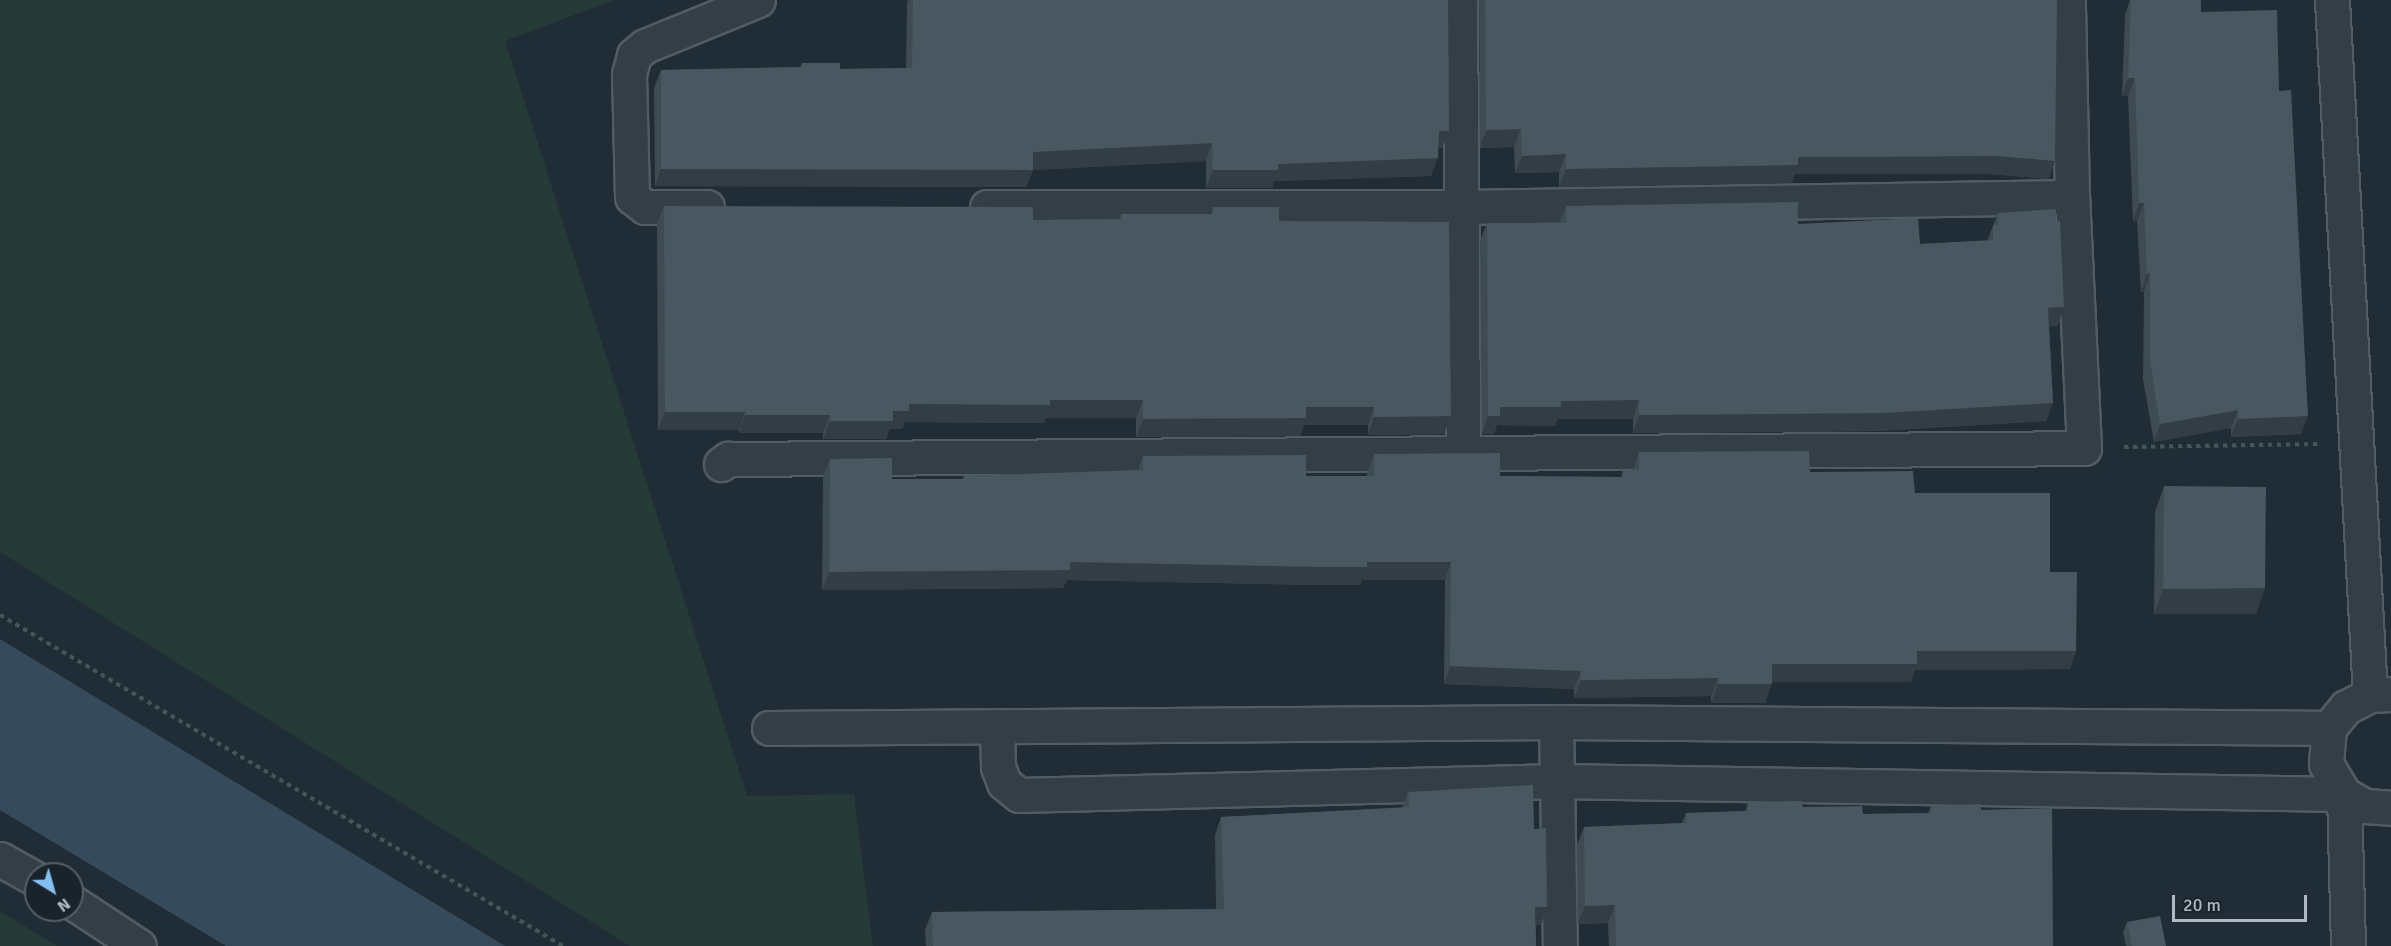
<!DOCTYPE html>
<html>
<head>
<meta charset="utf-8">
<style>
  body { margin:0 }
  #map { position:relative; width:2391px; height:946px; overflow:hidden; background:#212d36; font-family:Signika,sans-serif }
  div>[style] { position:absolute }
  .green>* { inset:0; background:#263b38 }
  .water>* { inset:0; background:#354b5c }
  .path>* { height:4px; margin-top:-2px; transform-origin:0; background:repeating-linear-gradient(90deg,#445757 0 4.5px,transparent 0 9px) }
  .roads { filter:drop-shadow(2px 0 #515c64) drop-shadow(-2px 0 #515c64) drop-shadow(0 2px #515c64) drop-shadow(0 -2px #515c64) }
  .street>* { height:33px; margin:-16.5px; padding:0 16.5px; transform-origin:16.5px; border-radius:16.5px; background:#343e46 }
  .wall>* { inset:0; background:#3f4b53 }
  .shaded-wall>* { inset:0; background:#333d44 }
  .building>* { inset:0; background:#495761 }
  span { translate:-50% -50%; white-space:nowrap; text-align:center; line-height:1.15; -webkit-text-stroke:4.5px #1a232b; paint-order:stroke }
  .north { position:absolute; left:24px; top:862px; width:60px; height:60px; box-sizing:border-box; background:#1a232b; border:2px solid #555f68; border-radius:50%; rotate:143deg; font-size:16px; font-weight:700; line-height:24px; text-align:center; color:#aeb9c3 }
  .north::after { content:''; display:block; margin:auto; width:21px; height:27px; background:#84bff2; clip-path:polygon(50% 0,100% 100%,50% 72%,0 100%) }
  .scale { position:absolute; left:2172px; top:895px; width:135px; height:27px; box-sizing:border-box; border:3px solid #aeb9c3; border-top:0; padding-left:8px; font-size:18px; line-height:21px; white-space:nowrap; color:#aeb9c3; -webkit-text-stroke:4px #1a232b; paint-order:stroke }
</style>
</head>
<body>
<div id="map">
  <div class="green">
    <div style="clip-path:polygon(0 0,614px 0,505px 41px,747px 796px,854px 794px,873px 946px,630px 946px,0 552px)"></div>
    <div style="clip-path:polygon(0 911px,57px 946px,0 946px)"></div>
  </div>
  <div class="water">
    <div style="clip-path:polygon(0 639px,505px 946px,226px 946px,0 810px)"></div>
  </div>
  <div class="path">
    <div style="left:2124px;top:447px;width:194px;rotate:-0.9deg"></div>
    <div style="left:0;top:615px;width:653px;rotate:30.45deg"></div>
  </div>
  <div class="roads">
    <div class="street">
      <div style="left:1460px;top:0;width:454px;rotate:89.6deg"></div>
      <div style="left:2332px;top:0;width:696px;rotate:86.87deg"></div>
      <div style="left:707px;top:207px;width:62px;rotate:180deg"></div>
      <div style="left:645px;top:207px;width:16px;rotate:-142deg"></div>
      <div style="left:632px;top:197px;width:123px;rotate:-91.4deg"></div>
      <div style="left:629px;top:74px;width:20px;rotate:-75deg"></div>
      <div style="left:634px;top:55px;width:14px;rotate:-39deg"></div>
      <div style="left:645px;top:46px;width:122px;rotate:-22.2deg"></div>
      <div style="left:987px;top:207px;width:474px"></div>
      <div style="left:1461px;top:207px;width:611px;rotate:-0.94deg"></div>
      <div style="left:721px;top:464px;width:9px;rotate:-36deg"></div>
      <div style="left:728px;top:459px;width:1356px;rotate:-0.46deg"></div>
      <div style="left:2084px;top:448px;width:251px;rotate:-92.7deg"></div>
      <div style="left:2072px;top:197px;width:197px;rotate:-91.2deg"></div>
      <div style="left:2391px;top:694px;width:21px;rotate:177deg"></div>
      <div style="left:2370px;top:695px;width:27px;rotate:153deg"></div>
      <div style="left:2346px;top:707px;width:27px;rotate:129deg"></div>
      <div style="left:2329px;top:728px;width:36px;rotate:95deg"></div>
      <div style="left:2326px;top:764px;width:35px;rotate:59deg"></div>
      <div style="left:2344px;top:794px;width:24px;rotate:30deg"></div>
      <div style="left:2365px;top:806px;width:26px;rotate:4deg"></div>
      <div style="left:1556px;top:722px;width:224px;rotate:89deg"></div>
      <div style="left:997px;top:726px;width:41px;rotate:88.6deg"></div>
      <div style="left:998px;top:767px;width:17px;rotate:69deg"></div>
      <div style="left:1004px;top:783px;width:19px;rotate:39deg"></div>
      <div style="left:1019px;top:795px;width:538px;rotate:-1.49deg"></div>
      <div style="left:1557px;top:781px;width:787px;rotate:0.95deg"></div>
      <div style="left:2344px;top:794px;width:152px;rotate:88.5deg"></div>
      <div style="left:769px;top:728px;width:787px;rotate:-0.44deg"></div>
      <div style="left:1556px;top:722px;width:773px;rotate:0.44deg"></div>
      <div style="left:0;top:859px;width:41px;rotate:29.1deg"></div>
      <div style="left:72px;top:902px;width:80px;rotate:33.3deg"></div>
    </div>
  </div>
  <div class="wall">
    <div style="clip-path:polygon(908px 0,1448px 0,1449px 131px,1442px 148px,1438px 148px,1431px 176px,1274px 181px,1272px 188px,1206px 188px,1206px 161px,1033px 170px,1026px 187px,655px 186px,654px 88px,661px 70px,800px 67px,802px 63px,840px 69px,906px 68px,907px 3px)"></div>
    <div style="clip-path:polygon(1479px 0,2057px 0,2049px 179px,1991px 174px,1795px 174px,1792px 183px,1559px 187px,1559px 172px,1515px 173px,1514px 147px,1480px 148px)"></div>
    <div style="clip-path:polygon(2130px 0,2201px 0,2201px 12px,2279px 91px,2301px 434px,2231px 437px,2231px 428px,2154px 442px,2143px 379px,2144px 292px,2141px 292px,2137px 221px,2133px 221px,2128px 96px,2122px 96px,2125px 15px)"></div>
    <div style="clip-path:polygon(664px 206px,1033px 220px,1119px 219px,1121px 214px,1211px 214px,1213px 207px,1279px 221px,1451px 416px,1444px 434px,1368px 435px,1368px 425px,1304px 425px,1300px 436px,1136px 437px,1136px 418px,1046px 418px,1044px 423px,905px 422px,902px 429px,890px 429px,886px 439px,823px 439px,823px 433px,739px 433px,739px 430px,658px 430px,657px 224px)"></div>
    <div style="clip-path:polygon(1566px 206px,1798px 224px,1920px 244px,1987px 241px,1998px 213px,2058px 326px,2049px 326px,2053px 403px,2046px 421px,1877px 431px,1633px 433px,1633px 419px,1557px 419px,1555px 426px,1497px 425px,1494px 434px,1482px 434px,1480px 241px,1487px 223px,1559px 223px)"></div>
    <div style="clip-path:polygon(1639px 452px,1810px 472px,1915px 493px,2050px 572px,2076px 651px,2070px 669px,1915px 670px,1911px 682px,1772px 682px,1765px 703px,1711px 703px,1711px 696px,1574px 698px,1574px 689px,1444px 684px,1445px 580px,1362px 580px,1360px 585px,1316px 585px,1067px 580px,1063px 588px,822px 590px,823px 477px,830px 459px,892px 479px,962px 479px,964px 476px,1138px 470px,1143px 456px,1306px 476px,1367px 476px,1367px 473px,1374px 454px,1500px 476px,1621px 477px,1623px 470px,1633px 470px)"></div>
    <div style="clip-path:polygon(2164px 486px,2265px 588px,2256px 614px,2154px 614px,2155px 512px)"></div>
    <div style="clip-path:polygon(1408px 792px,1534px 829px,1541px 925px,1536px 925px,1536px 946px,926px 946px,925px 930px,932px 912px,1216px 909px,1215px 835px,1221px 817px,1402px 808px)"></div>
    <div style="clip-path:polygon(1748px 802px,1863px 814px,1928px 813px,1931px 806px,1981px 810px,2053px 946px,1609px 946px,1608px 923px,1578px 924px,1577px 845px,1584px 827px,1682px 823px,1686px 813px,1745px 811px)"></div>
    <div style="clip-path:polygon(2127px 922px,2166px 946px,2126px 946px,2123px 932px)"></div>
  </div>
  <div class="shaded-wall">
    <div style="clip-path:polygon(2128px 78px,2135px 78px,2128px 96px,2122px 96px)"></div>
    <div style="clip-path:polygon(1521px 129px,1514px 147px,1480px 148px,1486px 130px)"></div>
    <div style="clip-path:polygon(1439px 131px,1449px 131px,1442px 148px,1432px 148px)"></div>
    <div style="clip-path:polygon(1212px 143px,1206px 161px,1033px 170px,1026px 187px,655px 186px,661px 169px)"></div>
    <div style="clip-path:polygon(1566px 154px,1559px 172px,1515px 173px,1522px 156px)"></div>
    <div style="clip-path:polygon(1998px 156px,2055px 161px,2049px 179px,1991px 174px,1795px 174px,1792px 183px,1559px 187px,1566px 169px,1798px 157px)"></div>
    <div style="clip-path:polygon(1438px 158px,1431px 176px,1274px 181px,1272px 188px,1206px 188px,1213px 170px,1278px 164px)"></div>
    <div style="clip-path:polygon(2139px 203px,2144px 203px,2137px 221px,2133px 221px)"></div>
    <div style="clip-path:polygon(2150px 273px,2144px 292px,2141px 292px,2147px 274px)"></div>
    <div style="clip-path:polygon(2064px 307px,2058px 326px,2041px 327px,2048px 308px)"></div>
    <div style="clip-path:polygon(1050px 400px,1143px 400px,1136px 418px,1046px 418px,1044px 423px,905px 422px,902px 429px,890px 429px,886px 439px,823px 439px,830px 421px,893px 411px,909px 404px)"></div>
    <div style="clip-path:polygon(1639px 400px,1633px 419px,1557px 419px,1555px 426px,1497px 425px,1494px 434px,1482px 434px,1488px 416px,1500px 407px,1561px 401px)"></div>
    <div style="clip-path:polygon(2053px 403px,2046px 421px,1877px 431px,1633px 433px,1639px 415px)"></div>
    <div style="clip-path:polygon(1306px 407px,1374px 407px,1368px 425px,1304px 425px,1300px 436px,1136px 437px,1143px 419px)"></div>
    <div style="clip-path:polygon(2238px 410px,2231px 428px,2154px 442px,2160px 424px)"></div>
    <div style="clip-path:polygon(665px 412px,745px 412px,739px 430px,658px 430px)"></div>
    <div style="clip-path:polygon(745px 415px,830px 415px,823px 433px,739px 433px)"></div>
    <div style="clip-path:polygon(1451px 416px,1444px 434px,1368px 435px,1374px 417px)"></div>
    <div style="clip-path:polygon(2308px 416px,2301px 434px,2231px 437px,2238px 419px)"></div>
    <div style="clip-path:polygon(1070px 562px,1451px 562px,1445px 580px,1362px 580px,1360px 585px,1316px 585px,1067px 580px,1063px 588px,822px 590px,829px 572px)"></div>
    <div style="clip-path:polygon(2265px 588px,2256px 614px,2154px 614px,2163px 589px)"></div>
    <div style="clip-path:polygon(1917px 651px,2076px 651px,2070px 669px,1915px 670px,1911px 682px,1765px 682px,1772px 664px)"></div>
    <div style="clip-path:polygon(1450px 666px,1581px 671px,1574px 689px,1444px 684px)"></div>
    <div style="clip-path:polygon(1718px 678px,1711px 696px,1574px 698px,1581px 680px)"></div>
    <div style="clip-path:polygon(1718px 684px,1772px 684px,1765px 703px,1711px 703px)"></div>
    <div style="clip-path:polygon(1615px 905px,1608px 923px,1578px 924px,1585px 906px)"></div>
    <div style="clip-path:polygon(1535px 907px,1547px 907px,1541px 925px,1529px 925px)"></div>
  </div>
  <div class="building">
    <div style="clip-path:polygon(913px 0,1448px 0,1449px 131px,1439px 131px,1438px 158px,1278px 164px,1278px 170px,1213px 170px,1212px 143px,1033px 152px,1033px 170px,661px 169px,661px 70px,802px 67px,802px 63px,840px 63px,840px 69px,912px 68px)"></div>
    <div style="clip-path:polygon(1485px 0,2057px 0,2055px 161px,1998px 156px,1798px 157px,1798px 165px,1566px 169px,1566px 154px,1522px 156px,1521px 129px,1486px 130px)"></div>
    <div style="clip-path:polygon(2131px 0,2201px 0,2201px 12px,2277px 10px,2279px 91px,2291px 90px,2308px 416px,2238px 419px,2238px 410px,2160px 424px,2150px 361px,2150px 273px,2147px 274px,2144px 203px,2139px 203px,2135px 78px,2128px 78px)"></div>
    <div style="clip-path:polygon(1798px 202px,1798px 224px,1918px 218px,1920px 244px,1993px 240px,1993px 225px,1998px 225px,1998px 213px,2056px 209px,2056px 221px,2060px 221px,2064px 307px,2048px 308px,2053px 403px,1884px 413px,1639px 415px,1639px 400px,1561px 401px,1561px 407px,1500px 407px,1500px 416px,1488px 416px,1487px 223px,1566px 223px,1566px 206px)"></div>
    <div style="clip-path:polygon(664px 206px,1033px 207px,1033px 220px,1121px 219px,1121px 214px,1213px 214px,1213px 207px,1279px 207px,1279px 221px,1449px 222px,1451px 416px,1374px 417px,1374px 407px,1306px 407px,1306px 418px,1143px 419px,1143px 400px,1050px 400px,1050px 405px,909px 404px,909px 411px,893px 411px,893px 421px,830px 421px,830px 415px,745px 415px,745px 412px,665px 412px)"></div>
    <div style="clip-path:polygon(1809px 451px,1810px 472px,1913px 471px,1915px 493px,2050px 493px,2050px 572px,2077px 572px,2076px 651px,1917px 651px,1917px 664px,1772px 664px,1772px 684px,1718px 684px,1718px 678px,1581px 680px,1581px 671px,1450px 666px,1451px 562px,1367px 562px,1367px 567px,1322px 567px,1070px 562px,1070px 570px,829px 572px,830px 459px,892px 458px,892px 479px,964px 479px,964px 476px,1143px 470px,1143px 456px,1306px 455px,1306px 476px,1374px 476px,1374px 454px,1500px 453px,1500px 476px,1623px 477px,1623px 470px,1639px 470px,1639px 452px)"></div>
    <div style="clip-path:polygon(2164px 486px,2266px 487px,2265px 588px,2163px 589px)"></div>
    <div style="clip-path:polygon(1533px 785px,1534px 829px,1546px 828px,1547px 907px,1535px 907px,1536px 946px,933px 946px,932px 912px,1224px 909px,1221px 817px,1409px 807px,1408px 792px)"></div>
    <div style="clip-path:polygon(1802px 801px,1803px 807px,1862px 806px,1863px 814px,1931px 813px,1931px 806px,1981px 804px,1981px 810px,2052px 808px,2053px 946px,1616px 946px,1615px 905px,1585px 906px,1584px 827px,1686px 823px,1686px 813px,1748px 811px,1748px 802px)"></div>
    <div style="clip-path:polygon(2160px 916px,2166px 946px,2132px 946px,2127px 922px)"></div>
  </div>
  <div class="north">N</div>
  <div class="scale">20 m</div>
</div>
</body>
</html>
